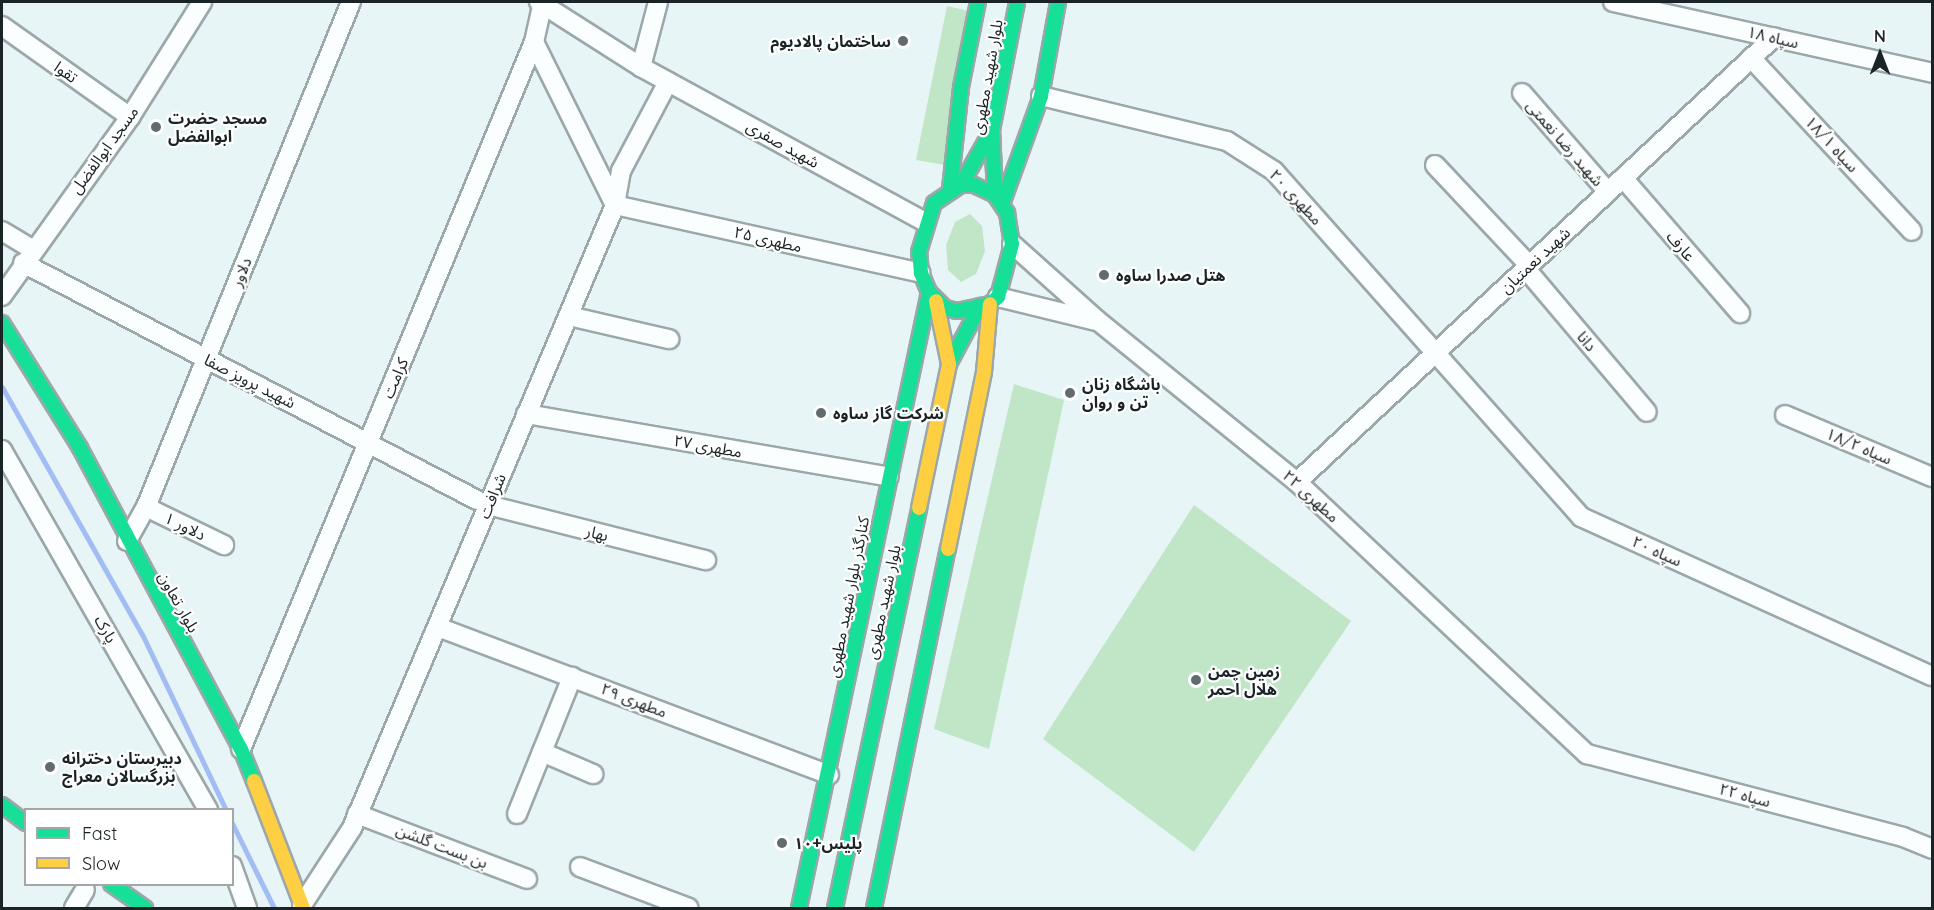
<!DOCTYPE html>
<html>
<head>
<meta charset="utf-8">
<style>
  body { margin:0 }
  #map { position:relative; width:1934px; height:910px; overflow:hidden; background:#e7f5f7; font-family:Quicksand,"Noto Sans Arabic",sans-serif }
  div>[style] { position:absolute }
  .green>* { inset:0; background:#c0e6c7 }
  .stream>* { height:5px; margin:-2.5px; padding:0 2.5px; transform-origin:2.5px; border-radius:2.5px; background:#a2bcf4 }
  .roads { filter:drop-shadow(2px 0 #9ca7a9) drop-shadow(-2px 0 #9ca7a9) drop-shadow(0 2px #9ca7a9) drop-shadow(0 -2px #9ca7a9) }
  .street>* { height:18px; margin:-9px; padding:0 9px; transform-origin:9px; border-radius:9px; background:#fbfefe }
  .fast>* { height:14px; margin:-7px; padding:0 7px; transform-origin:7px; border-radius:7px; background:#16e098 }
  .slow>* { height:14px; margin:-7px; padding:0 7px; transform-origin:7px; border-radius:7px; background:#ffcf43 }
  .dots>* { width:16px; height:16px; translate:-50% -50%; box-sizing:border-box; border:3px solid #fff; border-radius:50% }
  span { translate:-50% -50%; white-space:nowrap; text-align:center; line-height:1.15; -webkit-text-stroke:4.5px #fff; paint-order:stroke }
  .street-label { font-size:16px; color:#1a2325 }
  .poi-label { font-size:16px; color:#1a2325; font-weight:700 }
  .right { translate:-100% -50%; text-align:right }
  .left { translate:0 -50%; text-align:left }
  .frame { position:absolute; inset:0; border:3px solid #1a2325; pointer-events:none }
  .legend { position:absolute; left:24px; top:808px; width:210px; height:78px; box-sizing:border-box; background:#fff; border:2px solid #a3a7a8; margin:0; padding:8px 10px; list-style:none; font-size:18px; color:#1a2325 }
  .legend li { display:flex; align-items:center; gap:12px; height:30px }
  .legend b { width:30px; border:2px solid #a3a7a8 }
  .north { position:absolute; left:1850px; top:24px; width:60px; height:60px; -webkit-text-stroke:4px #fff; paint-order:stroke; rotate:0deg; font-size:16px; font-weight:700; line-height:24px; text-align:center; color:#1a2325 }
  .north::after { content:''; display:block; margin:auto; width:21px; height:27px; background:#1a2325; clip-path:polygon(50% 0,100% 100%,50% 72%,0 100%) }
</style>
</head>
<body>
<div id="map">
  <div class="green">
    <div style="clip-path:polygon(947px 6px,969px 11px,945px 165px,916px 160px)"></div>
    <div style="clip-path:polygon(970px 214px,982px 226px,985px 251px,976px 274px,961px 282px,948px 270px,946px 245px,955px 222px)"></div>
    <div style="clip-path:polygon(1014px 384px,1064px 400px,989px 749px,934px 729px)"></div>
    <div style="clip-path:polygon(1194px 505px,1351px 621px,1194px 852px,1043px 739px)"></div>
  </div>
  <div class="stream">
    <div style="left:2px;top:387px;width:284px;rotate:60.5deg"></div>
    <div style="left:142px;top:634px;width:195px;rotate:64.5deg"></div>
    <div style="left:232px;top:823px;width:95px;rotate:63.7deg"></div>
  </div>
  <div class="roads">
    <div class="street">
      <div style="left:539px;top:2px;width:121px;rotate:32.5deg"></div>
      <div style="left:641px;top:67px;width:324px;rotate:28.6deg"></div>
      <div style="left:1613px;top:2px;width:327px;rotate:12.5deg"></div>
      <div style="left:2px;top:26px;width:157px;rotate:35.4deg"></div>
      <div style="left:534px;top:42px;width:182px;rotate:63.6deg"></div>
      <div style="left:615px;top:205px;width:313px;rotate:12.5deg"></div>
      <div style="left:1751px;top:58px;width:236px;rotate:47.1deg"></div>
      <div style="left:641px;top:67px;width:67px;rotate:-75.3deg"></div>
      <div style="left:1522px;top:93px;width:131px;rotate:49deg"></div>
      <div style="left:1041px;top:96px;width:191px;rotate:13.6deg"></div>
      <div style="left:1227px;top:141px;width:56px;rotate:32.6deg"></div>
      <div style="left:1274px;top:171px;width:463px;rotate:48.4deg"></div>
      <div style="left:1581px;top:517px;width:385px;rotate:24.4deg"></div>
      <div style="left:1435px;top:165px;width:137px;rotate:46.8deg"></div>
      <div style="left:1623px;top:178px;width:179px;rotate:49.1deg"></div>
      <div style="left:2px;top:231px;width:35px;rotate:31deg"></div>
      <div style="left:1012px;top:244px;width:115px;rotate:41.8deg"></div>
      <div style="left:1098px;top:321px;width:256px;rotate:39deg"></div>
      <div style="left:1297px;top:482px;width:398px;rotate:43.2deg"></div>
      <div style="left:1587px;top:754px;width:327px;rotate:14.7deg"></div>
      <div style="left:1903px;top:837px;width:31px;rotate:22deg"></div>
      <div style="left:23px;top:263px;width:512px;rotate:27.57deg"></div>
      <div style="left:1526px;top:269px;width:187px;rotate:49.8deg"></div>
      <div style="left:2px;top:296px;width:220px;rotate:-54.4deg"></div>
      <div style="left:130px;top:117px;width:136px;rotate:-57.9deg"></div>
      <div style="left:998px;top:297px;width:101px;rotate:13.8deg"></div>
      <div style="left:569px;top:316px;width:103px;rotate:13deg"></div>
      <div style="left:526px;top:414px;width:368px;rotate:9.8deg"></div>
      <div style="left:1785px;top:415px;width:160px;rotate:22.9deg"></div>
      <div style="left:2px;top:450px;width:415px;rotate:60.2deg"></div>
      <div style="left:1297px;top:482px;width:652px;rotate:-43.01deg"></div>
      <div style="left:488px;top:505px;width:225px;rotate:14.2deg"></div>
      <div style="left:146px;top:507px;width:87px;rotate:26deg"></div>
      <div style="left:127px;top:541px;width:39px;rotate:-61deg"></div>
      <div style="left:146px;top:507px;width:545px;rotate:-67.91deg"></div>
      <div style="left:438px;top:627px;width:418px;rotate:20.7deg"></div>
      <div style="left:241px;top:749px;width:765px;rotate:-67.49deg"></div>
      <div style="left:534px;top:42px;width:41px;rotate:-77.3deg"></div>
      <div style="left:542px;top:752px;width:56px;rotate:23.3deg"></div>
      <div style="left:357px;top:814px;width:182px;rotate:20.9deg"></div>
      <div style="left:517px;top:814px;width:148px;rotate:-68.1deg"></div>
      <div style="left:232px;top:866px;width:45px;rotate:70.3deg"></div>
      <div style="left:580px;top:867px;width:116px;rotate:20.6deg"></div>
      <div style="left:302px;top:905px;width:92px;rotate:-57deg"></div>
      <div style="left:352px;top:828px;width:676px;rotate:-67.11deg"></div>
      <div style="left:615px;top:205px;width:35px;rotate:-80deg"></div>
      <div style="left:621px;top:171px;width:101px;rotate:-62.2deg"></div>
      <div style="left:74px;top:908px;width:21px;rotate:-59deg"></div>
    </div>
    <div class="fast">
      <div style="left:961px;top:185px;width:13px"></div>
      <div style="left:974px;top:185px;width:23px;rotate:25deg"></div>
      <div style="left:995px;top:195px;width:22px;rotate:56deg"></div>
      <div style="left:1007px;top:213px;width:31px;rotate:81deg"></div>
      <div style="left:1012px;top:244px;width:55px;rotate:104.8deg"></div>
      <div style="left:998px;top:297px;width:11px;rotate:139deg"></div>
      <div style="left:990px;top:304px;width:34px;rotate:168deg"></div>
      <div style="left:957px;top:311px;width:12px;rotate:-166deg"></div>
      <div style="left:945px;top:308px;width:23px;rotate:-135deg"></div>
      <div style="left:929px;top:292px;width:21px;rotate:-113deg"></div>
      <div style="left:921px;top:273px;width:21px;rotate:-95deg"></div>
      <div style="left:919px;top:252px;width:51px;rotate:-73deg"></div>
      <div style="left:934px;top:203px;width:32px;rotate:-34deg"></div>
      <div style="left:961px;top:185px;width:63px;rotate:-60.6deg"></div>
      <div style="left:950px;top:189px;width:103px;rotate:-83.8deg"></div>
      <div style="left:961px;top:87px;width:87px;rotate:-78.7deg"></div>
      <div style="left:995px;top:195px;width:65px;rotate:-92.6deg"></div>
      <div style="left:992px;top:130px;width:130px;rotate:-78.9deg"></div>
      <div style="left:1002px;top:204px;width:115px;rotate:-70.1deg"></div>
      <div style="left:1041px;top:96px;width:96px;rotate:-79.7deg"></div>
      <div style="left:2px;top:323px;width:147px;rotate:58deg"></div>
      <div style="left:80px;top:448px;width:341px;rotate:61.9deg"></div>
      <div style="left:241px;top:749px;width:35px;rotate:68deg"></div>
      <div style="left:949px;top:364px;width:66px;rotate:-61.9deg"></div>
      <div style="left:2px;top:805px;width:30px;rotate:37deg"></div>
      <div style="left:111px;top:884px;width:42px;rotate:35.2deg"></div>
      <div style="left:799px;top:908px;width:630px;rotate:-78.08deg"></div>
      <div style="left:835px;top:908px;width:409px;rotate:-78.1deg"></div>
      <div style="left:874px;top:908px;width:367px;rotate:-78.4deg"></div>
    </div>
    <div class="slow">
      <div style="left:919px;top:508px;width:147px;rotate:-78.2deg"></div>
      <div style="left:949px;top:364px;width:64px;rotate:-101.7deg"></div>
      <div style="left:948px;top:549px;width:181px;rotate:-78.5deg"></div>
      <div style="left:984px;top:372px;width:68px;rotate:-85deg"></div>
      <div style="left:254px;top:781px;width:136px;rotate:68.9deg"></div>
    </div>
  </div>
  <div class="dots">
    <div style="left:903px;top:41px;background:#626c6e"></div>
    <div style="left:156px;top:127px;background:#626c6e"></div>
    <div style="left:1104px;top:275px;background:#626c6e"></div>
    <div style="left:1070px;top:393px;background:#626c6e"></div>
    <div style="left:821px;top:413px;background:#626c6e"></div>
    <div style="left:1196px;top:680px;background:#626c6e"></div>
    <div style="left:50px;top:767px;background:#626c6e"></div>
    <div style="left:782px;top:843px;background:#626c6e"></div>
  </div>
  <div class="street-label">
    <span style="left:1773px;top:37px;rotate:13deg">سپاه ۱۸</span>
    <span style="left:66px;top:72px;rotate:35deg">تقوا</span>
    <span style="left:987px;top:77px;rotate:-80deg">بلوار شهید مطهری</span>
    <span style="left:1565px;top:143px;rotate:49deg">شهید رضا نعمتی</span>
    <span style="left:783px;top:144px;rotate:29deg">شهید صفری</span>
    <span style="left:1832px;top:144px;rotate:47deg">سپاه ۱۸/۱</span>
    <span style="left:104px;top:150px;rotate:-54deg">مسجد ابوالفضل</span>
    <span style="left:1296px;top:197px;rotate:47deg">مطهری ۲۰</span>
    <span style="left:768px;top:239px;rotate:13deg">مطهری ۲۵</span>
    <span style="left:1681px;top:246px;rotate:49deg">عارف</span>
    <span style="left:1535px;top:260px;rotate:-43deg">شهید نعمتیان</span>
    <span style="left:241px;top:272px;rotate:-68deg">دلاور</span>
    <span style="left:1587px;top:341px;rotate:50deg">دانا</span>
    <span style="left:395px;top:378px;rotate:-67deg">کرامت</span>
    <span style="left:250px;top:381px;rotate:27deg">شهید پرویز صفا</span>
    <span style="left:708px;top:446px;rotate:10deg">مطهری ۲۷</span>
    <span style="left:1859px;top:446px;rotate:23deg">سپاه ۱۸/۲</span>
    <span style="left:492px;top:496px;rotate:-68deg">شرافت</span>
    <span style="left:1311px;top:496px;rotate:42deg">مطهری ۲۲</span>
    <span style="left:185px;top:526px;rotate:26deg">دلاور ۱</span>
    <span style="left:597px;top:533px;rotate:14deg">بهار</span>
    <span style="left:1657px;top:551px;rotate:24deg">سپاه ۲۰</span>
    <span style="left:848px;top:597px;rotate:-79deg">کنارگذر بلوار شهید مطهری</span>
    <span style="left:179px;top:602px;rotate:61deg">بلوار تعاون</span>
    <span style="left:883px;top:602px;rotate:-78deg">بلوار شهید مطهری</span>
    <span style="left:106px;top:629px;rotate:60deg">پارک</span>
    <span style="left:634px;top:700px;rotate:21deg">مطهری ۲۹</span>
    <span style="left:1745px;top:795px;rotate:15deg">سپاه ۲۲</span>
    <span style="left:442px;top:846px;rotate:21deg">بن بست گلشن</span>
  </div>
  <div class="poi-label">
    <span class="right" style="left:891px;top:41px">ساختمان پالادیوم</span>
    <span class="left" style="left:168px;top:127px">مسجد حضرت<br>ابوالفضل</span>
    <span class="left" style="left:1116px;top:275px">هتل صدرا ساوه</span>
    <span class="left" style="left:1082px;top:393px">باشگاه زنان<br>تن و روان</span>
    <span class="left" style="left:833px;top:413px">شرکت گاز ساوه</span>
    <span class="left" style="left:1208px;top:680px">زمین چمن<br>هلال احمر</span>
    <span class="left" style="left:62px;top:767px">دبیرستان دخترانه<br>بزرگسالان معراج</span>
    <span class="left" style="left:794px;top:843px">پلیس+۱۰</span>
  </div>
  <div class="frame"></div>
  <ul class="legend">
  <li><b style="height:8px;background:#16e098"></b>Fast</li>
  <li><b style="height:8px;background:#ffcf43"></b>Slow</li>
  </ul>
  <div class="north">N</div>
</div>
</body>
</html>
